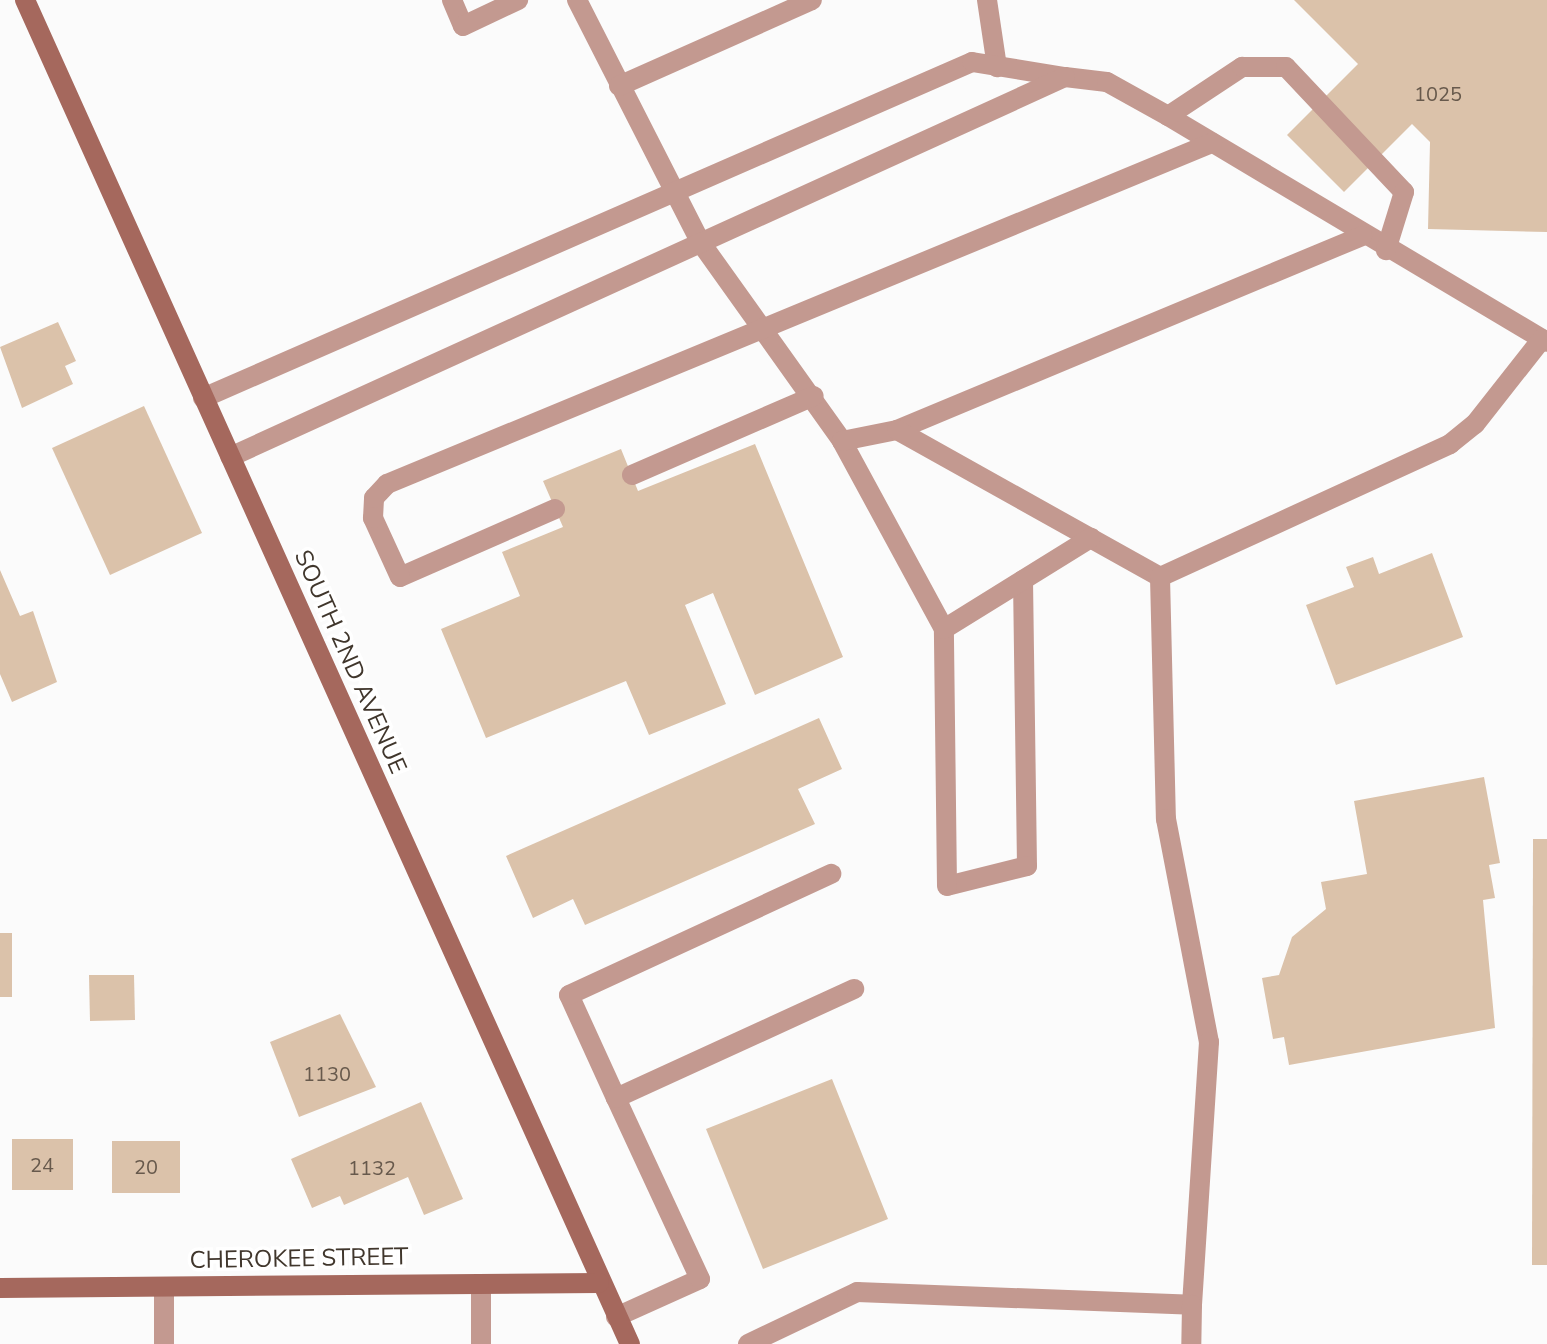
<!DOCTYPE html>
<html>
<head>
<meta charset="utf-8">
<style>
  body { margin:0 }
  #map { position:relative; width:1547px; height:1344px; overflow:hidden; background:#fbfbfb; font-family:"Nunito Sans",sans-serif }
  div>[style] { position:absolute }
  .building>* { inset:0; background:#dbc2aa }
  .lane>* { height:20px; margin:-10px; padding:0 10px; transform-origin:10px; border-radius:10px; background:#c39990 }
  .street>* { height:20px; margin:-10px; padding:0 10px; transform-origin:10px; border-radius:10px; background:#c39990 }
  .secondary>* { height:20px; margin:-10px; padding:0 10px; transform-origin:10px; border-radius:10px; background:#a5685d }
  span { translate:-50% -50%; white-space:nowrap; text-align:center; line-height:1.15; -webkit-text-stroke:7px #fff; paint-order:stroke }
  .number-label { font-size:20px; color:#67594c }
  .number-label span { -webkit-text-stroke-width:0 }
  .street-label { font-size:24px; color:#40362c }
</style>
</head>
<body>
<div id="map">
  <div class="building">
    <div style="clip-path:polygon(1294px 0,1547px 0,1547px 232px,1428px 229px,1430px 142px,1412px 124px,1344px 192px,1287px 135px,1358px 64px)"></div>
    <div style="clip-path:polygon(58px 322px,76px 361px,65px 366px,73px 384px,22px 408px,0 347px)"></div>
    <div style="clip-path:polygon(144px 406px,202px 533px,110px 575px,52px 448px)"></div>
    <div style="clip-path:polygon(755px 444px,843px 657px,755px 695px,713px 593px,685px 605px,726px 704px,649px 735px,626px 681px,486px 738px,441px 629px,520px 596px,502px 552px,563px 527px,543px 481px,621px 449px,638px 491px)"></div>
    <div style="clip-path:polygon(1432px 553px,1463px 637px,1336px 685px,1306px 605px,1354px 587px,1346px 567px,1373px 557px,1379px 574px)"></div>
    <div style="clip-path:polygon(0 570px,20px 616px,33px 611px,57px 682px,12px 702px,0 674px)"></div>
    <div style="clip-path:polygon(819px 718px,842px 769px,798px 789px,815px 824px,585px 925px,573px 899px,533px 918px,506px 856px)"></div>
    <div style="clip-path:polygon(1484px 777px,1500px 863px,1489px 865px,1495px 898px,1483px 900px,1495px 1028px,1289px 1065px,1284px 1037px,1273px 1039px,1262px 978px,1279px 975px,1292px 937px,1326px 909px,1321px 882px,1367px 874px,1354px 801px)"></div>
    <div style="clip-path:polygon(1533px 839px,1547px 839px,1547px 1265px,1532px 1265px)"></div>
    <div style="clip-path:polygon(0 933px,12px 933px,12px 997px,0 997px)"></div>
    <div style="clip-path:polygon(89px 975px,134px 975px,135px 1020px,90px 1021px)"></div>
    <div style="clip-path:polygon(340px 1014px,376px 1087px,299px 1117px,270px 1042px)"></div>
    <div style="clip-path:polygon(832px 1079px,888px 1219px,763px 1269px,706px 1129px)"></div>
    <div style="clip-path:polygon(421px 1102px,463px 1199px,424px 1215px,408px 1177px,344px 1205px,340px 1196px,312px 1208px,291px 1159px)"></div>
    <div style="clip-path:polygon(12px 1139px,73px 1139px,73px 1190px,12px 1190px)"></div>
    <div style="clip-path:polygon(112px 1141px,180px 1141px,180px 1193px,112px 1193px)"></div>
  </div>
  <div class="lane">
    <div style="left:452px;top:0;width:28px;rotate:67deg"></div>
    <div style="left:463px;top:26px;width:61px;rotate:-25.3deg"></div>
    <div style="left:577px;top:0;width:273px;rotate:63deg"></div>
    <div style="left:701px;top:243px;width:243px;rotate:54.5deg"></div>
    <div style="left:987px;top:0;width:68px;rotate:81.5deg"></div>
    <div style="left:1065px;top:77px;width:42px;rotate:6.8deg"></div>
    <div style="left:1107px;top:82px;width:70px;rotate:29.1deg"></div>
    <div style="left:1168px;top:116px;width:441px;rotate:30.8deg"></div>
    <div style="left:619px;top:86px;width:211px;rotate:-24deg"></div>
    <div style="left:1168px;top:116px;width:89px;rotate:-33.5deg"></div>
    <div style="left:1242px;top:67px;width:44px"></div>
    <div style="left:1286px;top:67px;width:172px;rotate:46.7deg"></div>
    <div style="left:1404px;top:192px;width:61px;rotate:107.2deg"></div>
    <div style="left:203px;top:398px;width:839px;rotate:-23.6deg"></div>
    <div style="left:972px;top:62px;width:94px;rotate:9.2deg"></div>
    <div style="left:1065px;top:77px;width:917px;rotate:155.53deg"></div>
    <div style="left:897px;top:430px;width:504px;rotate:-22.65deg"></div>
    <div style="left:632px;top:475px;width:198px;rotate:-23.5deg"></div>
    <div style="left:555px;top:509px;width:169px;rotate:156.3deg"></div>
    <div style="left:400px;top:577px;width:65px;rotate:-114.6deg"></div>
    <div style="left:373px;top:518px;width:20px;rotate:-87deg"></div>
    <div style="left:374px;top:498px;width:19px;rotate:-47deg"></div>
    <div style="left:387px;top:484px;width:893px;rotate:-22.46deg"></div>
    <div style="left:1160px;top:577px;width:319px;rotate:-24.6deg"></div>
    <div style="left:1450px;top:444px;width:32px;rotate:-39deg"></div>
    <div style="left:1475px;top:424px;width:108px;rotate:-51.8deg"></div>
    <div style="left:1023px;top:580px;width:286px;rotate:89.2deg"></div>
    <div style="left:1027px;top:866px;width:82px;rotate:166deg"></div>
    <div style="left:947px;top:886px;width:257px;rotate:-90.7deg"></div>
    <div style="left:944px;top:629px;width:214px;rotate:-118.5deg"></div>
    <div style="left:842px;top:441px;width:56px;rotate:-11.3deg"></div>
    <div style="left:897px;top:430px;width:301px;rotate:29.2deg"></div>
    <div style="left:1160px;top:577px;width:242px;rotate:88.6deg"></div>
    <div style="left:1166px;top:819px;width:227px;rotate:79.1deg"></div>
    <div style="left:1209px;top:1042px;width:264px;rotate:93.7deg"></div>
    <div style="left:944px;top:629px;width:173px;rotate:-31.8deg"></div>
    <div style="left:616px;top:1098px;width:113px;rotate:-114.5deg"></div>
    <div style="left:569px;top:995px;width:289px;rotate:-24.8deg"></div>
    <div style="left:481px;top:1284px;width:60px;rotate:90deg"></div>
    <div style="left:616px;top:1317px;width:92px;rotate:-24.3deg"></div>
    <div style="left:700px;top:1279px;width:200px;rotate:-114.9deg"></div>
    <div style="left:616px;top:1098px;width:262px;rotate:-24.6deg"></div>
    <div style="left:748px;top:1344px;width:121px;rotate:-25.5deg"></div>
    <div style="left:857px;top:1292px;width:335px;rotate:2.2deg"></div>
    <div style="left:1192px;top:1305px;width:39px;rotate:91deg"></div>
  </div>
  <div class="street">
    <div style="left:164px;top:1287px;width:57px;rotate:90deg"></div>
  </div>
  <div class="secondary">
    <div style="left:25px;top:0;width:1474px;rotate:65.77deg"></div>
    <div style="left:0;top:1288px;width:599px;rotate:-0.48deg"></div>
  </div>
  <div class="number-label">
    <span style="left:1438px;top:94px">1025</span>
    <span style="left:327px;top:1074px">1130</span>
    <span style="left:42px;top:1165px">24</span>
    <span style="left:146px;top:1167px">20</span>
    <span style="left:372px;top:1168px">1132</span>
  </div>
  <div class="street-label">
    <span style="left:350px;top:662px;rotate:66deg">SOUTH 2ND AVENUE</span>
    <span style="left:299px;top:1259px;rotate:-1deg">CHEROKEE STREET</span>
  </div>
</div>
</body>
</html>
